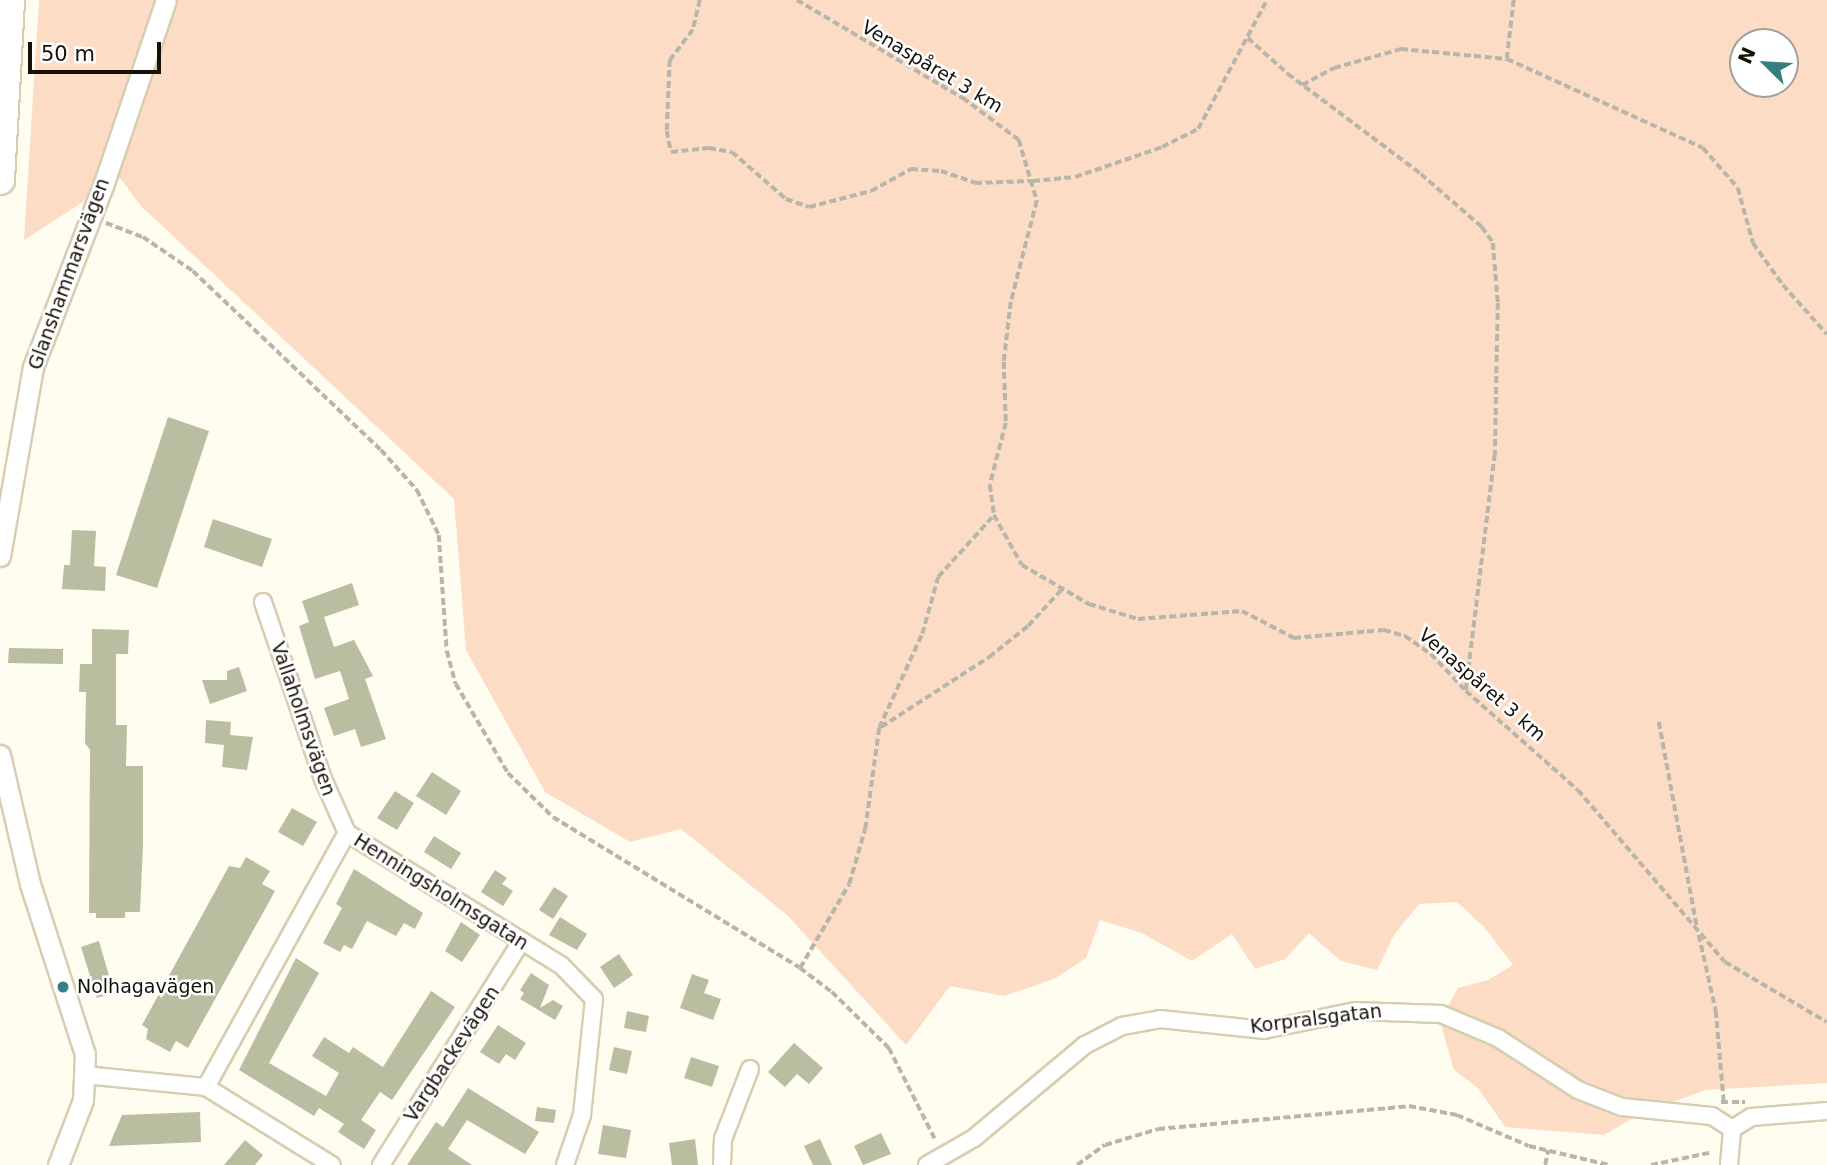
<!DOCTYPE html>
<html>
<head>
<meta charset="utf-8">
<style>
  body { margin:0 }
  #map { position:relative; width:1827px; height:1165px; overflow:hidden; background:#fffcf0; font-family:"DejaVu Sans",sans-serif }
  div>[style] { position:absolute }
  .green>* { inset:0; background:#fddcc6 }
  .building>* { inset:0; background:#b9bea1 }
  .path>* { height:3.5px; margin-top:-1.75px; transform-origin:0; background:repeating-linear-gradient(90deg,#b8b5aa 0 7px,transparent 0 10.5px) }
  .roads { filter:drop-shadow(2px 0 #d6ceb1) drop-shadow(-2px 0 #d6ceb1) drop-shadow(0 2px #d6ceb1) drop-shadow(0 -2px #d6ceb1) }
  .minor>* { height:16px; margin:-8px; padding:0 8px; transform-origin:8px; border-radius:8px; background:#fff }
  .tertiary>* { height:19px; margin:-9.5px; padding:0 9.5px; transform-origin:9.5px; border-radius:9.5px; background:#fff }
  .motorway>* { height:28px; margin:-14px; padding:0 14px; transform-origin:14px; border-radius:14px; background:#fff }
  .dots>* { width:19px; height:19px; translate:-50% -50%; box-sizing:border-box; border:4px solid #fff; border-radius:50% }
  span { translate:-50% -50%; white-space:nowrap; text-align:center; line-height:1.15; -webkit-text-stroke:5px #fff; paint-order:stroke }
  .street-label { font-size:19px; color:#141107 }
  .poi-label { font-size:19px; color:#141107 }
  .left { translate:0 -50%; text-align:left }
  .north { position:absolute; left:1729px; top:28px; width:70px; height:70px; box-sizing:border-box; background:#fff; border:2px solid #a1a09c; border-radius:50%; rotate:294deg; font-size:19px; font-weight:700; line-height:28px; text-align:center; color:#141107 }
  .north::after { content:''; display:block; margin:auto; width:24px; height:32px; background:#367f7e; clip-path:polygon(50% 0,100% 100%,50% 72%,0 100%) }
  .scale { position:absolute; left:28px; top:42px; width:133px; height:32px; box-sizing:border-box; border:4px solid #141107; border-top:0; padding-left:9px; font-size:21px; line-height:24px; white-space:nowrap; color:#141107; -webkit-text-stroke:5px #fff; paint-order:stroke }
</style>
</head>
<body>
<div id="map">
  <div class="green">
    <div style="clip-path:polygon(evenodd,39px 0,1827px 0,1827px 1083px,1706px 1090px,1642px 1113px,1604px 1135px,1505px 1127px,1478px 1088px,1454px 1070px,1440px 1021px,1458px 988px,1488px 980px,1513px 965px,1485px 928px,1457px 902px,1419px 904px,1394px 935px,1377px 970px,1341px 961px,1309px 933px,1285px 959px,1255px 969px,1232px 934px,1192px 961px,1142px 933px,1100px 920px,1086px 958px,1054px 979px,1004px 996px,950px 986px,906px 1045px,787px 915px,681px 829px,630px 842px,545px 792px,466px 650px,454px 499px,141px 206px,120px 178px,24px 240px,39px 0,1743px 42px,1785px 42px,1785px 84px,1743px 84px,1743px 42px)"></div>
  </div>
  <div class="building">
    <div style="clip-path:polygon(168px 417px,209px 431px,157px 588px,116px 575px)"></div>
    <div style="clip-path:polygon(213px 519px,272px 539px,262px 567px,204px 547px)"></div>
    <div style="clip-path:polygon(72px 530px,96px 531px,94px 566px,106px 567px,105px 591px,62px 589px,64px 565px,70px 565px)"></div>
    <div style="clip-path:polygon(352px 583px,359px 605px,324px 617px,334px 647px,354px 640px,373px 676px,365px 679px,386px 739px,361px 747px,355px 729px,334px 736px,324px 708px,349px 699px,340px 671px,315px 679px,299px 626px,309px 622px,302px 601px)"></div>
    <div style="clip-path:polygon(92px 629px,129px 630px,128px 654px,116px 654px,116px 725px,127px 725px,126px 766px,143px 766px,143px 844px,140px 912px,125px 912px,125px 918px,96px 918px,96px 913px,89px 913px,90px 750px,85px 743px,86px 692px,79px 692px,80px 664px,92px 664px)"></div>
    <div style="clip-path:polygon(9px 648px,63px 649px,63px 664px,8px 663px)"></div>
    <div style="clip-path:polygon(239px 667px,247px 691px,210px 704px,202px 680px,227px 680px,227px 671px)"></div>
    <div style="clip-path:polygon(206px 720px,231px 722px,230px 735px,253px 737px,247px 770px,222px 767px,224px 745px,205px 743px)"></div>
    <div style="clip-path:polygon(432px 772px,461px 791px,446px 815px,416px 796px)"></div>
    <div style="clip-path:polygon(395px 791px,414px 803px,397px 830px,377px 818px)"></div>
    <div style="clip-path:polygon(292px 808px,317px 822px,303px 846px,278px 832px)"></div>
    <div style="clip-path:polygon(434px 836px,461px 853px,451px 869px,424px 852px)"></div>
    <div style="clip-path:polygon(246px 857px,270px 871px,262px 884px,275px 891px,188px 1048px,176px 1041px,170px 1052px,146px 1039px,148px 1029px,142px 1025px,229px 866px,240px 868px)"></div>
    <div style="clip-path:polygon(354px 869px,423px 913px,415px 929px,404px 923px,396px 936px,367px 921px,352px 949px,344px 945px,340px 952px,323px 943px,342px 908px,336px 904px)"></div>
    <div style="clip-path:polygon(495px 870px,507px 878px,502px 884px,513px 891px,503px 906px,481px 892px)"></div>
    <div style="clip-path:polygon(554px 887px,568px 896px,553px 919px,539px 910px)"></div>
    <div style="clip-path:polygon(560px 917px,587px 934px,577px 950px,549px 935px)"></div>
    <div style="clip-path:polygon(461px 922px,480px 935px,462px 962px,445px 951px)"></div>
    <div style="clip-path:polygon(99px 941px,114px 993px,97px 998px,81px 947px)"></div>
    <div style="clip-path:polygon(619px 954px,633px 975px,614px 988px,600px 967px)"></div>
    <div style="clip-path:polygon(296px 958px,319px 973px,269px 1063px,326px 1096px,339px 1073px,312px 1056px,324px 1037px,349px 1053px,353px 1047px,383px 1067px,431px 991px,455px 1007px,392px 1100px,380px 1092px,361px 1120px,376px 1130px,364px 1149px,338px 1132px,344px 1124px,319px 1108px,314px 1116px,239px 1070px)"></div>
    <div style="clip-path:polygon(531px 973px,549px 985px,540px 1008px,553px 1000px,563px 1006px,555px 1020px,520px 999px,524px 993px,520px 990px)"></div>
    <div style="clip-path:polygon(692px 974px,709px 980px,704px 993px,721px 999px,713px 1020px,680px 1008px)"></div>
    <div style="clip-path:polygon(627px 1011px,649px 1016px,646px 1032px,624px 1028px)"></div>
    <div style="clip-path:polygon(498px 1025px,526px 1043px,515px 1060px,506px 1054px,499px 1064px,480px 1052px)"></div>
    <div style="clip-path:polygon(794px 1043px,823px 1068px,809px 1084px,797px 1074px,785px 1087px,768px 1072px)"></div>
    <div style="clip-path:polygon(614px 1047px,632px 1051px,627px 1074px,609px 1070px)"></div>
    <div style="clip-path:polygon(691px 1057px,719px 1066px,712px 1087px,684px 1078px)"></div>
    <div style="clip-path:polygon(468px 1088px,539px 1132px,525px 1154px,467px 1120px,448px 1149px,472px 1165px,407px 1165px,436px 1122px,443px 1127px)"></div>
    <div style="clip-path:polygon(537px 1107px,556px 1110px,554px 1123px,535px 1121px)"></div>
    <div style="clip-path:polygon(200px 1112px,201px 1142px,109px 1146px,122px 1115px)"></div>
    <div style="clip-path:polygon(603px 1125px,631px 1130px,626px 1158px,598px 1154px)"></div>
    <div style="clip-path:polygon(881px 1133px,891px 1154px,863px 1165px,854px 1146px)"></div>
    <div style="clip-path:polygon(695px 1139px,698px 1165px,672px 1165px,669px 1143px)"></div>
    <div style="clip-path:polygon(820px 1139px,832px 1165px,813px 1165px,804px 1146px)"></div>
    <div style="clip-path:polygon(245px 1140px,263px 1155px,255px 1165px,224px 1165px)"></div>
  </div>
  <div class="path">
    <div style="left:700px;top:0;width:31px;rotate:103deg"></div>
    <div style="left:693px;top:30px;width:38px;rotate:127deg"></div>
    <div style="left:670px;top:60px;width:71px;rotate:92.4deg"></div>
    <div style="left:667px;top:131px;width:21px;rotate:79deg"></div>
    <div style="left:671px;top:152px;width:38px;rotate:-6deg"></div>
    <div style="left:709px;top:148px;width:23px;rotate:10deg"></div>
    <div style="left:732px;top:152px;width:72px;rotate:41deg"></div>
    <div style="left:786px;top:199px;width:24px;rotate:19deg"></div>
    <div style="left:809px;top:207px;width:64px;rotate:-14.5deg"></div>
    <div style="left:871px;top:191px;width:46px;rotate:-28.8deg"></div>
    <div style="left:911px;top:169px;width:30px;rotate:4deg"></div>
    <div style="left:941px;top:171px;width:36px;rotate:19deg"></div>
    <div style="left:975px;top:183px;width:58px;rotate:-2deg"></div>
    <div style="left:1033px;top:181px;width:42px;rotate:-5.4deg"></div>
    <div style="left:1075px;top:177px;width:92px;rotate:-19deg"></div>
    <div style="left:1162px;top:147px;width:40px;rotate:-26.6deg"></div>
    <div style="left:1198px;top:129px;width:146px;rotate:-61.9deg"></div>
    <div style="left:797px;top:0;width:193px;rotate:30.6deg"></div>
    <div style="left:963px;top:98px;width:70px;rotate:36.9deg"></div>
    <div style="left:1019px;top:140px;width:64px;rotate:73.6deg"></div>
    <div style="left:1037px;top:201px;width:104px;rotate:104.4deg"></div>
    <div style="left:1011px;top:302px;width:60px;rotate:96.7deg"></div>
    <div style="left:1004px;top:362px;width:61px;rotate:88.1deg"></div>
    <div style="left:1006px;top:423px;width:64px;rotate:104.5deg"></div>
    <div style="left:990px;top:485px;width:30px;rotate:82deg"></div>
    <div style="left:994px;top:515px;width:57px;rotate:60.8deg"></div>
    <div style="left:1022px;top:565px;width:78px;rotate:30.2deg"></div>
    <div style="left:1089px;top:604px;width:51px;rotate:17deg"></div>
    <div style="left:1138px;top:619px;width:104px;rotate:-4.4deg"></div>
    <div style="left:1242px;top:611px;width:59px;rotate:27.4deg"></div>
    <div style="left:1294px;top:638px;width:90px;rotate:-5.1deg"></div>
    <div style="left:1384px;top:630px;width:22px;rotate:16deg"></div>
    <div style="left:1405px;top:636px;width:32px;rotate:35deg"></div>
    <div style="left:1431px;top:654px;width:51px;rotate:46.6deg"></div>
    <div style="left:1466px;top:691px;width:149px;rotate:41.5deg"></div>
    <div style="left:1578px;top:790px;width:226px;rotate:49.5deg"></div>
    <div style="left:1725px;top:962px;width:118px;rotate:30.5deg"></div>
    <div style="left:1514px;top:0;width:59px;rotate:96.8deg"></div>
    <div style="left:1507px;top:59px;width:215px;rotate:24.4deg"></div>
    <div style="left:1703px;top:148px;width:53px;rotate:48.8deg"></div>
    <div style="left:1738px;top:188px;width:57px;rotate:74.7deg"></div>
    <div style="left:1753px;top:243px;width:52px;rotate:54.5deg"></div>
    <div style="left:1783px;top:285px;width:66px;rotate:48.1deg"></div>
    <div style="left:1248px;top:38px;width:54px;rotate:42deg"></div>
    <div style="left:1288px;top:74px;width:166px;rotate:36.9deg"></div>
    <div style="left:1421px;top:174px;width:81px;rotate:41deg"></div>
    <div style="left:1482px;top:227px;width:19px;rotate:55deg"></div>
    <div style="left:1493px;top:243px;width:60px;rotate:85.2deg"></div>
    <div style="left:1498px;top:303px;width:151px;rotate:91.1deg"></div>
    <div style="left:1495px;top:454px;width:239px;rotate:97deg"></div>
    <div style="left:1302px;top:85px;width:36px;rotate:-28deg"></div>
    <div style="left:1334px;top:68px;width:70px;rotate:-15.8deg"></div>
    <div style="left:1401px;top:49px;width:106px;rotate:5.4deg"></div>
    <div style="left:106px;top:223px;width:40px;rotate:21deg"></div>
    <div style="left:143px;top:237px;width:60px;rotate:34.2deg"></div>
    <div style="left:193px;top:271px;width:260px;rotate:43.6deg"></div>
    <div style="left:381px;top:450px;width:54px;rotate:48deg"></div>
    <div style="left:417px;top:490px;width:50px;rotate:63.9deg"></div>
    <div style="left:439px;top:535px;width:116px;rotate:86.1deg"></div>
    <div style="left:447px;top:651px;width:34px;rotate:75deg"></div>
    <div style="left:456px;top:684px;width:103px;rotate:59.7deg"></div>
    <div style="left:508px;top:773px;width:63px;rotate:44.4deg"></div>
    <div style="left:553px;top:817px;width:289px;rotate:31.4deg"></div>
    <div style="left:800px;top:968px;width:40px;rotate:37deg"></div>
    <div style="left:832px;top:992px;width:80px;rotate:44.5deg"></div>
    <div style="left:889px;top:1048px;width:104px;rotate:63.2deg"></div>
    <div style="left:1659px;top:722px;width:209px;rotate:79.5deg"></div>
    <div style="left:881px;top:727px;width:129px;rotate:-32.9deg"></div>
    <div style="left:989px;top:657px;width:50px;rotate:-38.5deg"></div>
    <div style="left:1028px;top:626px;width:52px;rotate:-47.4deg"></div>
    <div style="left:1699px;top:935px;width:78px;rotate:77.4deg"></div>
    <div style="left:1716px;top:1011px;width:92px;rotate:85deg"></div>
    <div style="left:800px;top:968px;width:97px;rotate:-59.7deg"></div>
    <div style="left:849px;top:884px;width:57px;rotate:-73.8deg"></div>
    <div style="left:865px;top:829px;width:102px;rotate:-82.1deg"></div>
    <div style="left:879px;top:728px;width:103px;rotate:-65.4deg"></div>
    <div style="left:922px;top:634px;width:59px;rotate:-74.3deg"></div>
    <div style="left:938px;top:577px;width:84px;rotate:-47.9deg"></div>
    <div style="left:1721px;top:1102px;width:24px"></div>
    <div style="left:1077px;top:1165px;width:34px;rotate:-36deg"></div>
    <div style="left:1105px;top:1145px;width:55px;rotate:-16.8deg"></div>
    <div style="left:1158px;top:1129px;width:252px;rotate:-5.2deg"></div>
    <div style="left:1409px;top:1106px;width:49px;rotate:10.6deg"></div>
    <div style="left:1457px;top:1115px;width:78px;rotate:23.3deg"></div>
    <div style="left:1529px;top:1146px;width:82px;rotate:13.4deg"></div>
    <div style="left:1545px;top:1165px;width:15px;rotate:-79deg"></div>
    <div style="left:1651px;top:1165px;width:63px;rotate:-11.8deg"></div>
  </div>
  <div class="roads">
    <div class="minor">
      <div style="left:263px;top:602px;width:187px;rotate:71.3deg"></div>
      <div style="left:323px;top:779px;width:59px;rotate:66deg"></div>
      <div style="left:85px;top:1075px;width:122px;rotate:5.7deg"></div>
      <div style="left:206px;top:1087px;width:148px;rotate:31.8deg"></div>
      <div style="left:206px;top:1087px;width:291px;rotate:-61deg"></div>
      <div style="left:347px;top:833px;width:251px;rotate:31.7deg"></div>
      <div style="left:561px;top:965px;width:47px;rotate:45.9deg"></div>
      <div style="left:594px;top:999px;width:117px;rotate:95.9deg"></div>
      <div style="left:582px;top:1115px;width:53px;rotate:108.8deg"></div>
      <div style="left:381px;top:1165px;width:263px;rotate:-57.9deg"></div>
      <div style="left:722px;top:1165px;width:26px;rotate:-88deg"></div>
      <div style="left:723px;top:1139px;width:75px;rotate:-68.9deg"></div>
      <div style="left:927px;top:1165px;width:54px;rotate:-29.9deg"></div>
      <div style="left:974px;top:1138px;width:145px;rotate:-40deg"></div>
      <div style="left:1085px;top:1045px;width:42px;rotate:-27.2deg"></div>
      <div style="left:1122px;top:1026px;width:39px;rotate:-10deg"></div>
      <div style="left:1160px;top:1019px;width:105px;rotate:6deg"></div>
      <div style="left:1264px;top:1030px;width:94px;rotate:-11.7deg"></div>
      <div style="left:1356px;top:1011px;width:85px;rotate:2deg"></div>
      <div style="left:1441px;top:1014px;width:62px;rotate:22.8deg"></div>
      <div style="left:1498px;top:1038px;width:95px;rotate:33deg"></div>
      <div style="left:1578px;top:1090px;width:47px;rotate:21.1deg"></div>
      <div style="left:1622px;top:1107px;width:90px;rotate:5.7deg"></div>
      <div style="left:1712px;top:1116px;width:24px;rotate:33deg"></div>
      <div style="left:1732px;top:1129px;width:22px;rotate:-32deg"></div>
      <div style="left:1751px;top:1117px;width:76px;rotate:-4.5deg"></div>
      <div style="left:1729px;top:1165px;width:36px;rotate:-85deg"></div>
    </div>
    <div class="tertiary">
      <div style="left:0;top:556px;width:192px;rotate:-80.1deg"></div>
      <div style="left:33px;top:367px;width:194px;rotate:-68.9deg"></div>
      <div style="left:103px;top:186px;width:196px;rotate:-71.3deg"></div>
      <div style="left:0;top:755px;width:132px;rotate:76.9deg"></div>
      <div style="left:30px;top:884px;width:179px;rotate:72.1deg"></div>
      <div style="left:85px;top:1054px;width:46px;rotate:92.5deg"></div>
      <div style="left:83px;top:1100px;width:70px;rotate:111deg"></div>
    </div>
    <div class="motorway">
      <div style="left:0;top:180px;width:180px;rotate:-86.8deg"></div>
    </div>
  </div>
  <div class="dots">
    <div style="left:63px;top:987px;background:#367f7e"></div>
  </div>
  <div class="street-label">
    <span style="left:932px;top:67px;rotate:31deg">Venaspåret 3 km</span>
    <span style="left:69px;top:274px;rotate:-70deg">Glanshammarsvägen</span>
    <span style="left:1482px;top:685px;rotate:41deg">Venaspåret 3 km</span>
    <span style="left:303px;top:719px;rotate:71deg">Vallaholmsvägen</span>
    <span style="left:441px;top:892px;rotate:32deg">Henningsholmsgatan</span>
    <span style="left:1316px;top:1019px;rotate:-7deg">Korpralsgatan</span>
    <span style="left:452px;top:1054px;rotate:-57deg">Vargbackevägen</span>
  </div>
  <div class="poi-label">
    <span class="left" style="left:77px;top:987px">Nolhagavägen</span>
  </div>
  <div class="north">N</div>
  <div class="scale">50 m</div>
</div>
</body>
</html>
